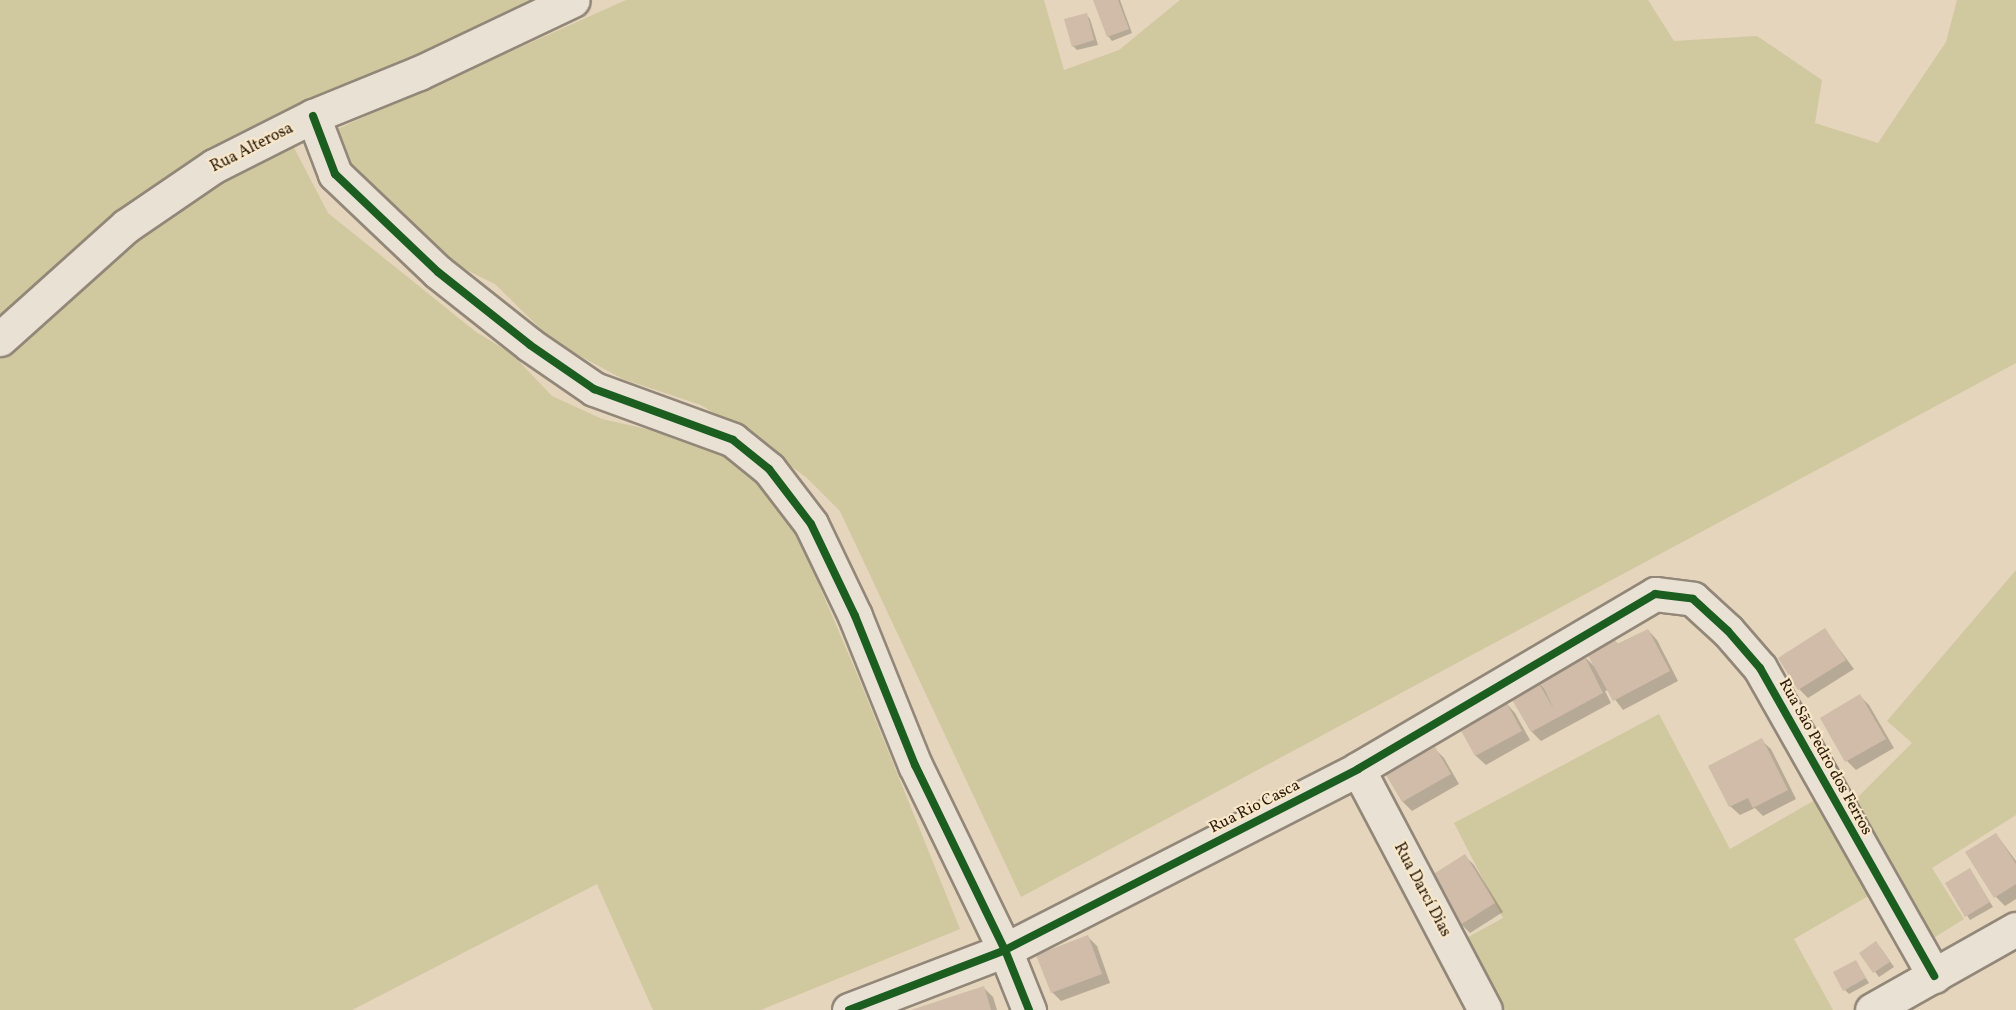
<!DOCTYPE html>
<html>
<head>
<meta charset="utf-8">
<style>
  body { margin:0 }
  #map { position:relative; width:2016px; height:1010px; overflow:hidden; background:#e4d5bc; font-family:Vollkorn,serif }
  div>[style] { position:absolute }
  .green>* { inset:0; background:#d0c89f }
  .shadow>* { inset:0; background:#0003 }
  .building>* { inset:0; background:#d0bca9 }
  .roads { filter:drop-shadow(2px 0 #928778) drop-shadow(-2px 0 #928778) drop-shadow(0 2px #928778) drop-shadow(0 -2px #928778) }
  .minor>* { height:33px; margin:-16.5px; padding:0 16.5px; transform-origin:16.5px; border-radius:16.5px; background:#e8e1d4 }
  .cycleway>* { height:8px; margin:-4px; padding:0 4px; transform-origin:4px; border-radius:4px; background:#1b5e20 }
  span { translate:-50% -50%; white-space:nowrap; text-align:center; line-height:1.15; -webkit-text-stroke:4.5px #f8e7c9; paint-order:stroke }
  .street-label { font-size:16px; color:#291a0a }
</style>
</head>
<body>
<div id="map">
  <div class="green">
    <div style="clip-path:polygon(0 0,541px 0,185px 166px,46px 275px,0 319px)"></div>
    <div style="clip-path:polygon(626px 0,1044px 0,1064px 70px,1119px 50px,1180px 0,1648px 0,1674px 41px,1757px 36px,1822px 80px,1815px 123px,1878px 143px,1946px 42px,1957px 0,2016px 0,2016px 363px,1021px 897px,840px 511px,807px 478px,759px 442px,701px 405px,623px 379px,554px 342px,495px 284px,432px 253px,351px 176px,333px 131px)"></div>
    <div style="clip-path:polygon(291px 142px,328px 213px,476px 332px,511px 353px,552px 396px,602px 419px,660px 432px,732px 455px,787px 510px,857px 674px,960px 929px,761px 1010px,653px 1010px,597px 884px,352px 1010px,0 1010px,0 356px,115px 255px,220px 176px)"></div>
    <div style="clip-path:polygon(2016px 570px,2016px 815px,1932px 868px,1964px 919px,1932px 939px,1849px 806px,1912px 743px,1887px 721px)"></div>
    <div style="clip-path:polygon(1659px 714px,1730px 849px,1822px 796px,1877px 891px,1794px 939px,1833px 1010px,1497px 1010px,1461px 941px,1503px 918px,1454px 823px)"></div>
  </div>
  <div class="shadow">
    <div style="clip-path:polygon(1094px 0,1120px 0,1132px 33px,1112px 41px,1108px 36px)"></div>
    <div style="clip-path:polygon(1086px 14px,1090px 19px,1098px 45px,1077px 50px,1073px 46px)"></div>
    <div style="clip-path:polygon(1648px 630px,1657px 640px,1678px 681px,1623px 710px,1608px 690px,1605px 691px,1611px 703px,1541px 741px,1532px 732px,1510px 693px,1535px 678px,1545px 689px,1583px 655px,1595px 667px,1613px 639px,1619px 645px)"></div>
    <div style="clip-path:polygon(1825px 630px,1854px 669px,1808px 698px,1799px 689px)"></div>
    <div style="clip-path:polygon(1860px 696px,1869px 705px,1894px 748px,1856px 770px,1847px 761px,1822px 719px)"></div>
    <div style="clip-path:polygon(1506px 703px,1515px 713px,1530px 740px,1486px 765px,1476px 756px,1461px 728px)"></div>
    <div style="clip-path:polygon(1761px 740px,1771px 749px,1796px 799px,1763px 816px,1755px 808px,1740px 815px,1730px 806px)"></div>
    <div style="clip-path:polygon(1435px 749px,1444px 758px,1459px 784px,1412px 811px,1403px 802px,1388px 776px)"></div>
    <div style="clip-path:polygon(1996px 834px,2016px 861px,2016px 899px,2005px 906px,1996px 897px,1967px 853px)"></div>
    <div style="clip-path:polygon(1465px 856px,1474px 865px,1503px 912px,1470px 933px,1461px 924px)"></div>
    <div style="clip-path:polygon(1970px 870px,1993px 907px,1970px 920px,1947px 884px)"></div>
    <div style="clip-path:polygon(1088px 937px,1097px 946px,1110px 983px,1061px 1001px,1052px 992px)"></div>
    <div style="clip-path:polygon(1880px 947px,1894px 967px,1879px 977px,1861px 953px)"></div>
    <div style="clip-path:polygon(1855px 961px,1869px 983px,1849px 994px,1845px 990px)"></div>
    <div style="clip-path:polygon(984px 988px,993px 997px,997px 1010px,915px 1010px)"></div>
  </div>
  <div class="building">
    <div style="clip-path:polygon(1093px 0,1118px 0,1129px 29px,1107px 37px)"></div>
    <div style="clip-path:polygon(1087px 13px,1094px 40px,1072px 47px,1064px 19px)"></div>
    <div style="clip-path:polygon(1825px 628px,1846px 660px,1798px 690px,1778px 658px)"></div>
    <div style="clip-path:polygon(1648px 629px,1670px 671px,1613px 701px,1586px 652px,1614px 637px,1617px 644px)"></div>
    <div style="clip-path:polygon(1583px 653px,1603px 693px,1531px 732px,1508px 693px,1535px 677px,1554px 709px,1538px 676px)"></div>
    <div style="clip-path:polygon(1860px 694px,1886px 739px,1845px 762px,1820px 718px)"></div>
    <div style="clip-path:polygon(1506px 702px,1522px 731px,1475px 756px,1459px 727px)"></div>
    <div style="clip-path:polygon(1762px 738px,1788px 790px,1753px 808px,1748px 798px,1729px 807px,1708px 766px)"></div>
    <div style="clip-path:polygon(1435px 747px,1451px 774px,1402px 802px,1386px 775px)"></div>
    <div style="clip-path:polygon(1996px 833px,2016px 864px,2016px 884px,1994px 898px,1965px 852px)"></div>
    <div style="clip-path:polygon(1465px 854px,1495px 903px,1460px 925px,1429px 877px)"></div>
    <div style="clip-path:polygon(1970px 868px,1990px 902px,1965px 917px,1945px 883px)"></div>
    <div style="clip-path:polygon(1088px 935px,1102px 974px,1051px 993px,1036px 955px)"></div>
    <div style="clip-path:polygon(1876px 941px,1890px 962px,1873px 973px,1859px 953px)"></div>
    <div style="clip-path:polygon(1856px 960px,1866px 978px,1843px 991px,1833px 972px)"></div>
    <div style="clip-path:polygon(984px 986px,991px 1010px,911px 1010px)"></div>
  </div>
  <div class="roads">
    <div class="minor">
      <div style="left:313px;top:116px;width:62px;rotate:69.2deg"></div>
      <div style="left:335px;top:174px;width:142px;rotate:43.6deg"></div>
      <div style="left:438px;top:272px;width:117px;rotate:38.4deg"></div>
      <div style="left:530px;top:345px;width:78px;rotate:34.5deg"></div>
      <div style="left:594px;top:389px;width:148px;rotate:20.1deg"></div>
      <div style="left:733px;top:440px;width:46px;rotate:38.9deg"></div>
      <div style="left:769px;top:469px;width:69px;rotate:52.6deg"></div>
      <div style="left:811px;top:524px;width:102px;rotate:64.4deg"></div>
      <div style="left:855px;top:616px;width:161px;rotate:68.1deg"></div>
      <div style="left:915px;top:765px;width:206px;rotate:64.1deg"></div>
      <div style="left:1005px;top:950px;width:65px;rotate:68.2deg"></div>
      <div style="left:0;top:339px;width:169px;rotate:-41.9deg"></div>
      <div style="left:126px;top:226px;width:107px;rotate:-34.3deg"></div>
      <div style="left:214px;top:166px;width:111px;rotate:-26.8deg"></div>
      <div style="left:313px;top:116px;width:114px;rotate:-22.1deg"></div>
      <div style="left:419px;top:73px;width:170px;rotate:-25.4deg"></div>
      <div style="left:1358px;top:769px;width:272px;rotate:62.2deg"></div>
      <div style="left:849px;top:1010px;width:167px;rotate:-21deg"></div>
      <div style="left:1005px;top:950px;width:397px;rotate:-27.1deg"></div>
      <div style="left:1358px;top:769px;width:345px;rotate:-30.5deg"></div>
      <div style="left:1655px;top:594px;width:38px;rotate:7deg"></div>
      <div style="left:1693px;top:599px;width:47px;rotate:42.4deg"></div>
      <div style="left:1728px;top:631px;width:49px;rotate:49.1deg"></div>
      <div style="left:1760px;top:668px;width:354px;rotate:60.5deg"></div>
      <div style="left:1872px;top:1010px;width:165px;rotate:-29.4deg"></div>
    </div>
  </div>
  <div class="cycleway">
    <div style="left:313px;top:116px;width:62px;rotate:69.2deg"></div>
    <div style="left:335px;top:174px;width:142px;rotate:43.6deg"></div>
    <div style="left:438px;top:272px;width:117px;rotate:38.4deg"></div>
    <div style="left:530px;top:345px;width:78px;rotate:34.5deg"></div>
    <div style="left:594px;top:389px;width:148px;rotate:20.1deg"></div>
    <div style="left:733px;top:440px;width:46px;rotate:38.9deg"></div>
    <div style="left:769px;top:469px;width:69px;rotate:52.6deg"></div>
    <div style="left:811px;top:524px;width:102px;rotate:64.4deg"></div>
    <div style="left:855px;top:616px;width:161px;rotate:68.1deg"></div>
    <div style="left:915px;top:765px;width:206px;rotate:64.1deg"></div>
    <div style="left:1005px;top:950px;width:65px;rotate:68.2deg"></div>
    <div style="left:849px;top:1010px;width:167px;rotate:-21deg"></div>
    <div style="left:1005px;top:950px;width:397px;rotate:-27.1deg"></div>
    <div style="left:1358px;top:769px;width:345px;rotate:-30.5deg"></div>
    <div style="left:1655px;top:594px;width:38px;rotate:7deg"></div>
    <div style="left:1693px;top:599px;width:47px;rotate:42.4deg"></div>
    <div style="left:1728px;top:631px;width:49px;rotate:49.1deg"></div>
    <div style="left:1760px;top:668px;width:354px;rotate:60.5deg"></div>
  </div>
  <div class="street-label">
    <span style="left:252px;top:148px;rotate:-27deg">Rua Alterosa</span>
    <span style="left:1825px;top:757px;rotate:61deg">Rua São Pedro dos Ferros</span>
    <span style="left:1255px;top:807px;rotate:-27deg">Rua Rio Casca</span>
    <span style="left:1422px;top:890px;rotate:62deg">Rua Darcí Dias</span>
  </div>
</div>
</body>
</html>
